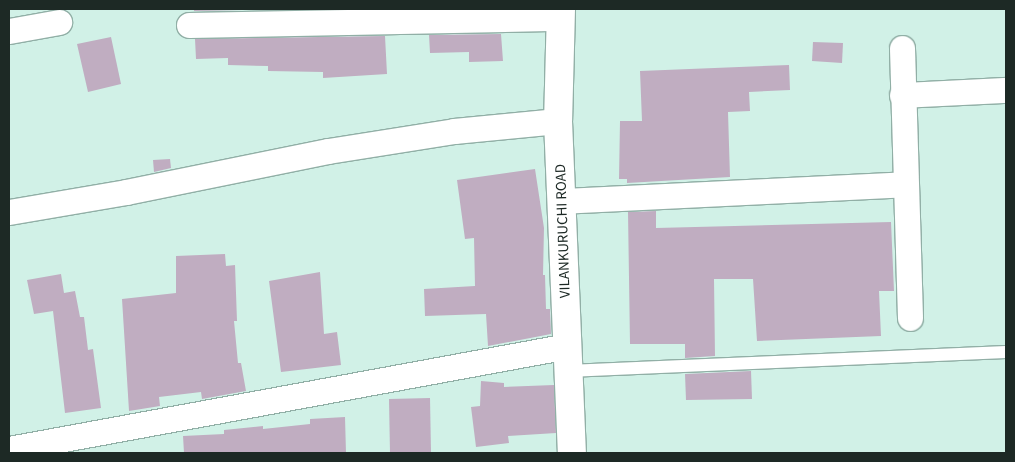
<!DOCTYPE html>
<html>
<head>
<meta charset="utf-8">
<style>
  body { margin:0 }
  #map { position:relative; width:1015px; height:462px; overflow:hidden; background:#d1f1e7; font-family:"Source Sans 3",sans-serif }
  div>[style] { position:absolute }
  .building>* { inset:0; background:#c0adc1 }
  .roads { filter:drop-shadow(1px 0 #91afa6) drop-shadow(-1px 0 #91afa6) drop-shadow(0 1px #91afa6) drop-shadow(0 -1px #91afa6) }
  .service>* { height:12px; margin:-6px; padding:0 6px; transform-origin:6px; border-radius:6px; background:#fff }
  .minor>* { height:25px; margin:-12.5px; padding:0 12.5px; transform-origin:12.5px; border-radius:12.5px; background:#fff }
  .secondary>* { height:28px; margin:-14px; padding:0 14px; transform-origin:14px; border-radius:14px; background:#fff }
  span { translate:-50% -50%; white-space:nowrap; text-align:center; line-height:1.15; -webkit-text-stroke:4px #fff; paint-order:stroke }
  .street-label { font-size:15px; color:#1d2925 }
  .frame { position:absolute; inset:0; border:10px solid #1d2925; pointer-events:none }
</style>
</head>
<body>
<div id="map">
  <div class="building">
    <div style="clip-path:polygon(194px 9px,289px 9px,194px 11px)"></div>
    <div style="clip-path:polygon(501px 34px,503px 61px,469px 62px,469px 52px,430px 53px,429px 35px)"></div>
    <div style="clip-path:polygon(385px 36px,387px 74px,323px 78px,323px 72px,268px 71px,268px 66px,228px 65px,228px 58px,196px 59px,195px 39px)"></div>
    <div style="clip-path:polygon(111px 37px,121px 84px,88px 92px,77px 44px)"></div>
    <div style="clip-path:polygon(813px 42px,843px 43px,842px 63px,812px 61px)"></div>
    <div style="clip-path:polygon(789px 65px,790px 90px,749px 92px,750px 111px,728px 112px,730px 177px,627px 183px,627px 179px,619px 179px,620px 121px,642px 121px,640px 71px)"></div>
    <div style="clip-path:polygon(170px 159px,171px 168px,154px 172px,153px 160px)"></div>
    <div style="clip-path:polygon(535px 169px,544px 228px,543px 275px,545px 275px,546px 309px,550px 309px,551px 334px,488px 346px,486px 314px,425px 316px,424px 289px,475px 286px,474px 238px,465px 239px,457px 180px)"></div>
    <div style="clip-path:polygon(656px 211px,656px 228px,891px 222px,894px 291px,879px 291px,881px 336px,757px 341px,753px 279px,714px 279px,715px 356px,685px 358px,685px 344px,630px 344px,628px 212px)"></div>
    <div style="clip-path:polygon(225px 254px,226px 266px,235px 265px,237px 321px,234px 321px,238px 363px,241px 363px,246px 391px,202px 399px,201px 392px,159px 397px,160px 406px,129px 411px,122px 299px,176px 293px,176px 256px)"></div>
    <div style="clip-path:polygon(320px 272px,324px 334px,337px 332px,341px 365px,281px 372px,269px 281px)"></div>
    <div style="clip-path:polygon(61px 274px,64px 293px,75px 291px,80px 317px,84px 317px,88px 350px,93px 349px,101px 408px,65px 413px,53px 311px,34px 314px,27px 280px)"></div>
    <div style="clip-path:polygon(751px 371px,752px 399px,686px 400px,685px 374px)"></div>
    <div style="clip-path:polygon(481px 381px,504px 383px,504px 387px,554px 385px,556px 433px,508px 436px,509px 443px,476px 447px,471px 407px,480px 406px)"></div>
    <div style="clip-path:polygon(430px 398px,431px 453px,390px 453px,389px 399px)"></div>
    <div style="clip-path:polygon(345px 417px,346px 453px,184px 453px,183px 436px,224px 434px,224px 430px,263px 426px,263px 429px,310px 424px,310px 419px)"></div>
  </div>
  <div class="roads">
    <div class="service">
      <div style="left:568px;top:371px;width:438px;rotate:-2.5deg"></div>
    </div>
    <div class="minor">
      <div style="left:189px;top:25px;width:372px;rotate:-1.1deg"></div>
      <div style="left:9px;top:31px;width:51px;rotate:-10.2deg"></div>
      <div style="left:902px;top:48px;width:270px;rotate:88.3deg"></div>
      <div style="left:902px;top:95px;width:104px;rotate:-2.8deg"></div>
      <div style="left:561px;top:201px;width:342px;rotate:-2.8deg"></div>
      <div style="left:9px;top:212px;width:119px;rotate:-9.7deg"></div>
      <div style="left:126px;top:192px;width:206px;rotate:-11.5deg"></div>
      <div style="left:328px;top:151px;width:128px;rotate:-9deg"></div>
      <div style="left:454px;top:131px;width:104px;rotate:-5.5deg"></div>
      <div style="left:9px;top:449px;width:568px;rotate:-10.44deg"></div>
    </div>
    <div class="secondary">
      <div style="left:561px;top:9px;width:112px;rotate:91.5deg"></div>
      <div style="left:558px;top:121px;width:332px;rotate:87.6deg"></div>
    </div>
  </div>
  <div class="street-label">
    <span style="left:563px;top:231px;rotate:-92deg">VILANKURUCHI ROAD</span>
  </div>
  <div class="frame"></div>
</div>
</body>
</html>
